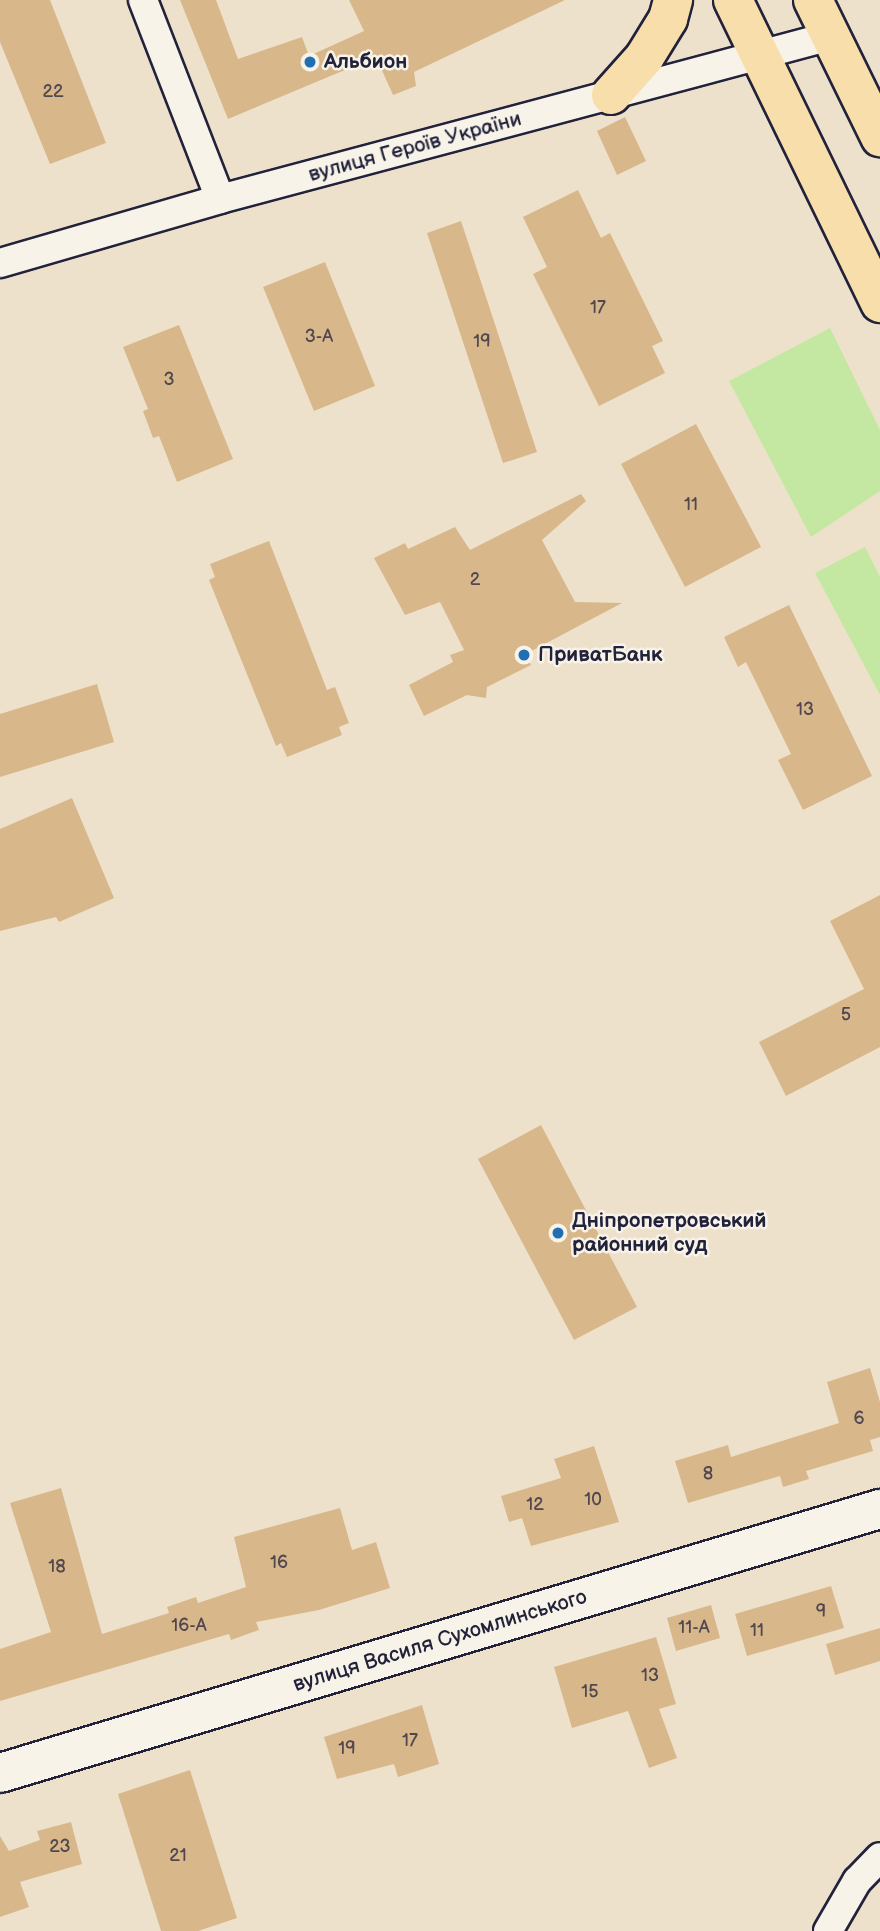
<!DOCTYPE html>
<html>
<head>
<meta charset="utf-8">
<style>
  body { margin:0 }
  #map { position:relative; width:880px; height:1931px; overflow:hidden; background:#eee1cc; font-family:"Balsamiq Sans",sans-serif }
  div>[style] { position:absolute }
  .green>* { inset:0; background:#c4e8a2 }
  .building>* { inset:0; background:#d8b78b }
  .roads { filter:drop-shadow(2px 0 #22223b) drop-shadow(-2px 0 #22223b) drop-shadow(0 2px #22223b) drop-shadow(0 -2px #22223b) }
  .minor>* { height:28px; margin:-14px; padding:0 14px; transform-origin:14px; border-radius:14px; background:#f7f3e8 }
  .secondary>* { height:38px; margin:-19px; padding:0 19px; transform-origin:19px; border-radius:19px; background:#f7f3e8 }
  .primary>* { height:38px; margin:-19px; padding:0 19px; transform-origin:19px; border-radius:19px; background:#f8deab }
  .dots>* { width:19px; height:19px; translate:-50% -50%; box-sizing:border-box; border:4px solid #f7f3e8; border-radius:50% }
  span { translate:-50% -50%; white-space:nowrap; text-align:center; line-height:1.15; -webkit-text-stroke:5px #f7f3e8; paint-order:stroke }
  .number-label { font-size:18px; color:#50474f }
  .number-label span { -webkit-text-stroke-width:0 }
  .poi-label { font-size:21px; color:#22223b; font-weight:700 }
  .left { translate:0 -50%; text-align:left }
  .street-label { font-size:21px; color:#22223b }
</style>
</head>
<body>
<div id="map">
  <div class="green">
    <div style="clip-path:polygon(830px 328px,880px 430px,880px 491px,811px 537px,729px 381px)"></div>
    <div style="clip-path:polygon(865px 547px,880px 577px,880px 695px,815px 573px)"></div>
  </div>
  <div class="building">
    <div style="clip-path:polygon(0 0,50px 0,106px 143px,50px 164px,0 42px)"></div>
    <div style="clip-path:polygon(180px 0,216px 0,238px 59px,302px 37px,309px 56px,364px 31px,349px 0,565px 0,414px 72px,416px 86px,393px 95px,376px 57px,228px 119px)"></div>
    <div style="clip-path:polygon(625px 117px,646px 161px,617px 175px,597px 131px)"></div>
    <div style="clip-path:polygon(578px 190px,601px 238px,610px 233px,663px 341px,652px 346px,665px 373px,599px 406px,533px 274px,547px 267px,523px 217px)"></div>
    <div style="clip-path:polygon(461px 221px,537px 452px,503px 463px,427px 233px)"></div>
    <div style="clip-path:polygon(325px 262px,375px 386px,314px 411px,263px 287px)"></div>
    <div style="clip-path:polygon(179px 325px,233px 459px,177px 482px,159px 436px,153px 438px,143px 411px,148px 409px,123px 347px)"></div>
    <div style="clip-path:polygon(696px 424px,761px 547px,685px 587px,621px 464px)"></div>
    <div style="clip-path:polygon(581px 494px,586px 501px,542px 540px,575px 602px,622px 603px,524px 655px,531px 665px,487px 687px,486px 698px,467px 695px,424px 716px,409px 685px,453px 662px,450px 655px,464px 650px,440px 602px,405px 615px,374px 558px,405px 543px,408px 549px,455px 527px,470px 550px)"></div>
    <div style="clip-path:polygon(269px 541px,327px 690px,335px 687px,349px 723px,339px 727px,342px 735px,287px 757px,281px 743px,276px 746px,209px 580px,215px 577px,210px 564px)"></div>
    <div style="clip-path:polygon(789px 605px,872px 776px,803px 810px,778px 760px,791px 754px,746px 662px,738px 667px,724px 637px)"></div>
    <div style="clip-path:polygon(97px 684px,114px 742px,0 777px,0 714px)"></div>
    <div style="clip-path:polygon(72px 798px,114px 898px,59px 922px,56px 917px,0 931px,0 829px)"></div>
    <div style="clip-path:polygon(880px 895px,880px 1047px,786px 1096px,759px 1042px,864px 989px,830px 921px)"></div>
    <div style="clip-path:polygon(541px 1125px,637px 1307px,574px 1340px,478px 1159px)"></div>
    <div style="clip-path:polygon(870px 1368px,880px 1402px,880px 1437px,870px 1440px,873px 1451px,806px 1471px,809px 1479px,783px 1487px,780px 1476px,688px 1503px,675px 1461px,728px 1445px,731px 1457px,839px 1423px,827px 1382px)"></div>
    <div style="clip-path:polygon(594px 1446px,619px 1522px,531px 1546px,522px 1518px,509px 1522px,501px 1496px,561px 1478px,554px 1459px)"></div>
    <div style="clip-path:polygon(61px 1488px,102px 1634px,169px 1613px,167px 1607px,196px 1597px,198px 1603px,246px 1587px,234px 1537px,340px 1508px,352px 1550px,376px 1542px,390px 1588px,319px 1610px,256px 1622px,259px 1630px,231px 1640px,229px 1634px,0 1701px,0 1649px,51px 1632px,10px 1503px)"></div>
    <div style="clip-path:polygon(831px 1586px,844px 1628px,747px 1656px,735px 1614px)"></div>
    <div style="clip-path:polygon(711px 1605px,720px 1638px,676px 1651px,667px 1618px)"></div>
    <div style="clip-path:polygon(880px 1628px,880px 1661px,835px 1675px,826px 1644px)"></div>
    <div style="clip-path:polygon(656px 1637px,676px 1704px,659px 1709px,677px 1758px,649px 1768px,628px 1711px,572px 1728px,554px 1667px)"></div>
    <div style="clip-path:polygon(422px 1705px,439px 1764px,398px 1777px,394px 1764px,337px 1779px,324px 1737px)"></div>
    <div style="clip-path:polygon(190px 1770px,237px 1918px,198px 1931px,161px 1931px,118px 1794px)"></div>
    <div style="clip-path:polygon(71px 1822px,82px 1864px,20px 1882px,29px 1907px,0 1917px,0 1836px,9px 1851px,40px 1840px,37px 1831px)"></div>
  </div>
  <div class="roads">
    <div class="minor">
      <div style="left:143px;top:0;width:213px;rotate:68.8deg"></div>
      <div style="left:0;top:263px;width:229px;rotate:-16.2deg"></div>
      <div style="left:220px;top:199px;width:632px;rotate:-14.94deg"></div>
      <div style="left:828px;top:1931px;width:58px;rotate:-59.9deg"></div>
      <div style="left:857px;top:1881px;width:33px;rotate:-46deg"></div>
    </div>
    <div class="secondary">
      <div style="left:0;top:1773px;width:919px;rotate:-16.7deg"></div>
    </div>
    <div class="primary">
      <div style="left:733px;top:0;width:337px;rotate:64.1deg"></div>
      <div style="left:813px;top:0;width:153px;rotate:63.9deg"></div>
      <div style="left:611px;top:95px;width:50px;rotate:-48.3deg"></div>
      <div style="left:644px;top:58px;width:46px;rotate:-58.4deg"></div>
      <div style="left:668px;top:19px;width:20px;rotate:-75deg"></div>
    </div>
  </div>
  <div class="dots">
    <div style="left:310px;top:62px;background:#1f6fb2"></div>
    <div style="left:524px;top:655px;background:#1f6fb2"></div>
    <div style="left:558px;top:1233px;background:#1f6fb2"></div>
  </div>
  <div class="number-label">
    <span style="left:53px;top:92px">22</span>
    <span style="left:598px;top:308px">17</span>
    <span style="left:319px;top:337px">3-А</span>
    <span style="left:482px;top:342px">19</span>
    <span style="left:169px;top:380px">3</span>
    <span style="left:691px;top:505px">11</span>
    <span style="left:475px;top:580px">2</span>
    <span style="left:805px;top:710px">13</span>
    <span style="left:846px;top:1015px">5</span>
    <span style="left:859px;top:1419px">6</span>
    <span style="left:708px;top:1474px">8</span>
    <span style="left:593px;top:1500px">10</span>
    <span style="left:535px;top:1505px">12</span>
    <span style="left:279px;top:1563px">16</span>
    <span style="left:57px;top:1567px">18</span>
    <span style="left:821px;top:1612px">9</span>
    <span style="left:189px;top:1626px">16-А</span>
    <span style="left:694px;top:1628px">11-А</span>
    <span style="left:757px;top:1631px">11</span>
    <span style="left:650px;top:1676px">13</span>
    <span style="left:590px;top:1692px">15</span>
    <span style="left:410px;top:1741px">17</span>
    <span style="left:347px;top:1749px">19</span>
    <span style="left:60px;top:1847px">23</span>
    <span style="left:178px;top:1856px">21</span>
  </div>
  <div class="poi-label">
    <span class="left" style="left:324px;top:62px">Альбион</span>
    <span class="left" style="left:538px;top:655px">ПриватБанк</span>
    <span class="left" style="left:572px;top:1233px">Дніпропетровський<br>районний суд</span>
  </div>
  <div class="street-label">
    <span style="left:415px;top:147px;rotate:-15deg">вулиця Героїв України</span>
    <span style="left:440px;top:1641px;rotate:-17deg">вулиця Василя Сухомлинського</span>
  </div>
</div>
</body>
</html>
